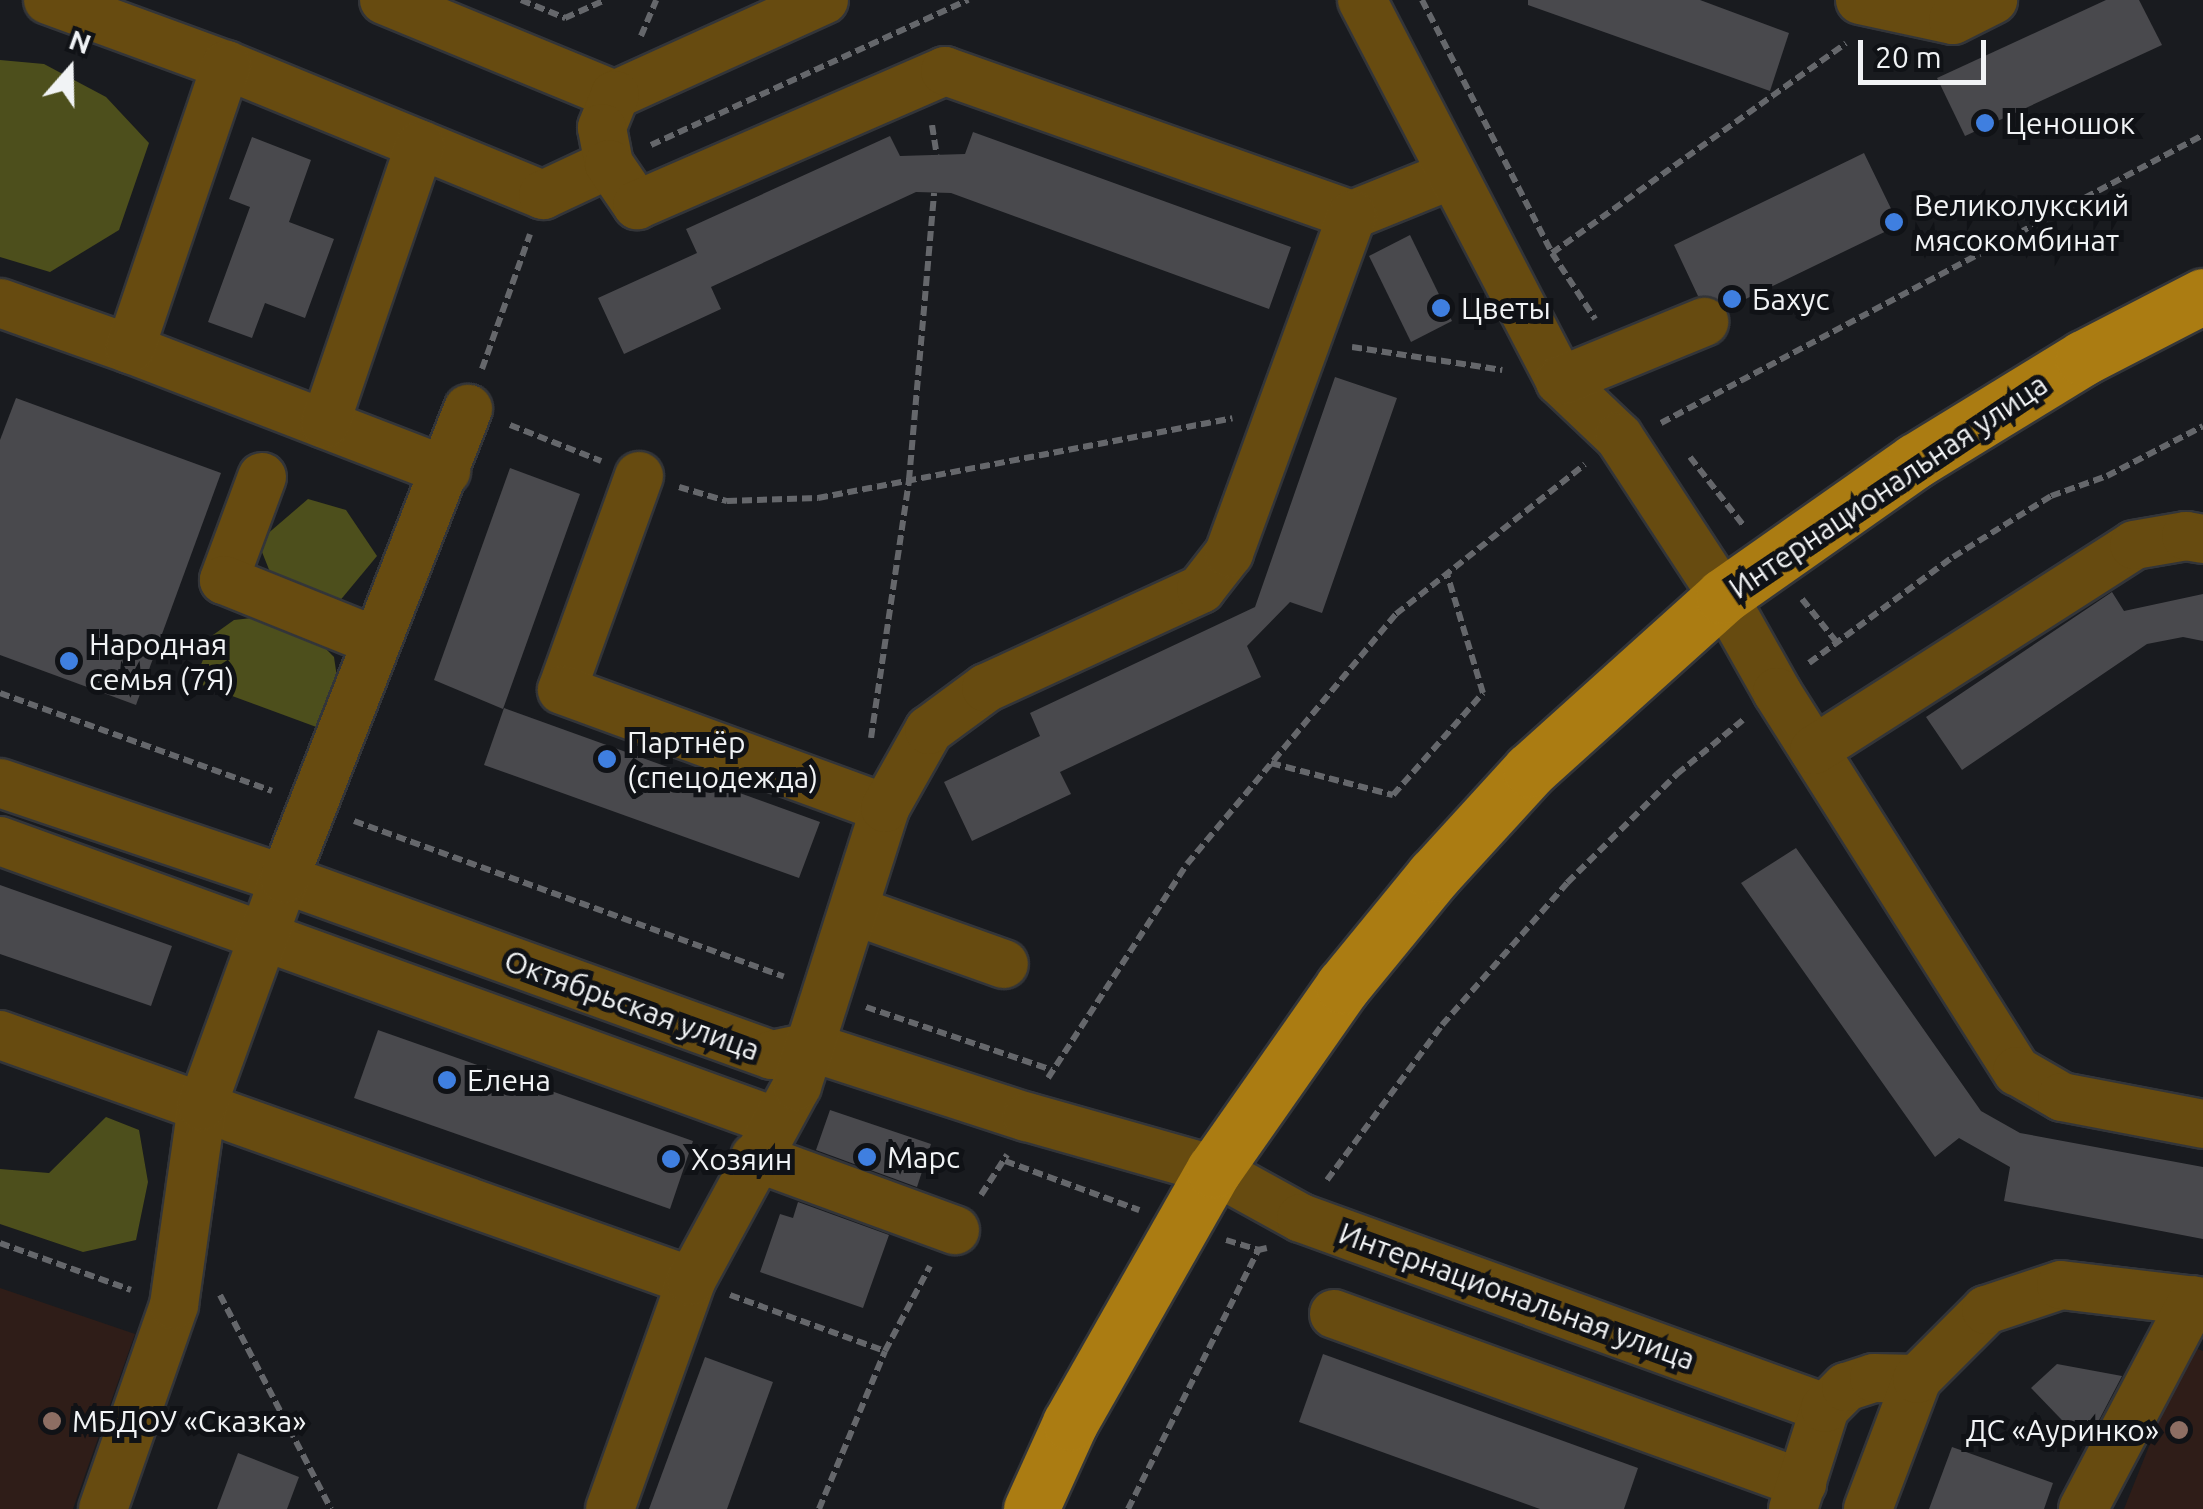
<!DOCTYPE html>
<html>
<head>
<meta charset="utf-8">
<style>
  body { margin:0 }
  #map { position:relative; width:2203px; height:1509px; overflow:hidden; background:#191b1f; font-family:Ubuntu,sans-serif }
  div>[style] { position:absolute }
  .education>* { inset:0; background:#2f1d18 }
  .forest>* { inset:0; background:#4d4f1c }
  .building>* { inset:0; background:#49494d }
  .path>* { height:6px; margin-top:-3px; transform-origin:0; background:repeating-linear-gradient(90deg,#65676b 0 10px,transparent 0 15px) }
  .roads { filter:drop-shadow(2px 0 #333539) drop-shadow(-2px 0 #333539) drop-shadow(0 2px #333539) drop-shadow(0 -2px #333539) }
  .minor>* { height:48px; margin:-24px; padding:0 24px; transform-origin:24px; border-radius:24px; background:#674b10 }
  .major>* { height:55px; margin:-27.5px; padding:0 27.5px; transform-origin:27.5px; border-radius:27.5px; background:#ab7c12 }
  .dots>* { width:28px; height:28px; translate:-50% -50%; box-sizing:border-box; border:5px solid #101216; border-radius:50% }
  span { translate:-50% -50%; white-space:nowrap; text-align:center; line-height:1.15; -webkit-text-stroke:10px #101216; paint-order:stroke }
  .poi-label { font-size:30px; color:#f1f3f5 }
  .left { translate:0 -50%; text-align:left }
  .right { translate:-100% -50%; text-align:right }
  .street-label { font-size:30px; color:#f1f3f5 }
  .north { position:absolute; left:20px; top:20px; width:100px; height:100px; -webkit-text-stroke:8px #101216; paint-order:stroke; rotate:20deg; font-size:28px; font-weight:700; line-height:40px; text-align:center; color:#f1f3f5 }
  .north::after { content:''; display:block; margin:auto; width:35px; height:45px; background:#f1f3f5; clip-path:polygon(50% 0,100% 100%,50% 72%,0 100%) }
  .scale { position:absolute; left:1858px; top:40px; width:128px; height:45px; box-sizing:border-box; border:5px solid #f1f3f5; border-top:0; padding-left:12px; font-size:30px; line-height:35px; white-space:nowrap; color:#f1f3f5; -webkit-text-stroke:8px #101216; paint-order:stroke }
</style>
</head>
<body>
<div id="map">
  <div class="education">
    <div style="clip-path:polygon(0 1288px,135px 1334px,73px 1509px,0 1509px)"></div>
    <div style="clip-path:polygon(2189px 1346px,2203px 1351px,2203px 1509px,2124px 1509px)"></div>
  </div>
  <div class="forest">
    <div style="clip-path:polygon(0 60px,44px 64px,106px 97px,149px 143px,119px 230px,50px 272px,0 257px)"></div>
    <div style="clip-path:polygon(308px 499px,346px 510px,377px 556px,338px 603px,276px 587px,258px 542px)"></div>
    <div style="clip-path:polygon(269px 616px,309px 632px,334px 657px,338px 684px,319px 728px,194px 682px,213px 635px,234px 620px)"></div>
    <div style="clip-path:polygon(106px 1117px,139px 1130px,148px 1182px,136px 1240px,83px 1252px,0 1224px,0 1169px,49px 1173px)"></div>
  </div>
  <div class="building">
    <div style="clip-path:polygon(1528px 0,1700px 0,1789px 33px,1770px 91px,1528px 5px)"></div>
    <div style="clip-path:polygon(2106px 0,2139px 0,2162px 45px,1965px 136px,1937px 78px)"></div>
    <div style="clip-path:polygon(973px 132px,1291px 247px,1269px 309px,951px 193px,916px 192px,711px 287px,721px 309px,624px 354px,598px 298px,697px 253px,686px 229px,890px 136px,900px 156px,965px 154px)"></div>
    <div style="clip-path:polygon(252px 137px,311px 160px,289px 222px,334px 239px,305px 318px,265px 303px,252px 338px,208px 322px,250px 207px,229px 199px)"></div>
    <div style="clip-path:polygon(1864px 153px,1899px 225px,1727px 308px,1720px 300px,1698px 296px,1674px 245px)"></div>
    <div style="clip-path:polygon(1410px 235px,1452px 321px,1411px 342px,1369px 256px)"></div>
    <div style="clip-path:polygon(1335px 377px,1397px 398px,1322px 613px,1290px 602px,1247px 646px,1261px 677px,1060px 772px,1071px 794px,972px 841px,944px 782px,1040px 736px,1030px 713px,1255px 607px)"></div>
    <div style="clip-path:polygon(16px 398px,221px 473px,136px 705px,0 655px,0 440px)"></div>
    <div style="clip-path:polygon(510px 468px,580px 494px,503px 709px,434px 680px)"></div>
    <div style="clip-path:polygon(2112px 592px,2124px 611px,2203px 594px,2203px 641px,2183px 637px,2147px 644px,1962px 770px,1926px 717px)"></div>
    <div style="clip-path:polygon(504px 708px,820px 822px,799px 878px,484px 765px)"></div>
    <div style="clip-path:polygon(1796px 848px,1981px 1111px,2020px 1133px,2203px 1167px,2203px 1239px,2004px 1201px,2010px 1167px,1959px 1138px,1935px 1157px,1741px 883px)"></div>
    <div style="clip-path:polygon(0 885px,172px 946px,151px 1006px,0 954px)"></div>
    <div style="clip-path:polygon(378px 1030px,693px 1141px,670px 1209px,354px 1098px)"></div>
    <div style="clip-path:polygon(830px 1110px,931px 1144px,917px 1187px,816px 1150px)"></div>
    <div style="clip-path:polygon(798px 1202px,889px 1235px,863px 1308px,760px 1272px,780px 1214px,793px 1218px)"></div>
    <div style="clip-path:polygon(1323px 1354px,1638px 1468px,1624px 1509px,1540px 1509px,1299px 1422px)"></div>
    <div style="clip-path:polygon(705px 1357px,773px 1382px,727px 1509px,649px 1509px)"></div>
    <div style="clip-path:polygon(2057px 1364px,2122px 1376px,2086px 1445px,2031px 1388px)"></div>
    <div style="clip-path:polygon(1952px 1447px,2053px 1483px,2044px 1509px,1929px 1509px)"></div>
    <div style="clip-path:polygon(238px 1453px,299px 1477px,287px 1509px,217px 1509px)"></div>
  </div>
  <div class="path">
    <div style="left:521px;top:0;width:48px;rotate:22.2deg"></div>
    <div style="left:565px;top:18px;width:44px;rotate:-24.2deg"></div>
    <div style="left:1422px;top:0;width:284px;rotate:62.8deg"></div>
    <div style="left:1552px;top:253px;width:79px;rotate:56.9deg"></div>
    <div style="left:641px;top:36px;width:39px;rotate:-67deg"></div>
    <div style="left:932px;top:125px;width:30px;rotate:81deg"></div>
    <div style="left:651px;top:145px;width:349px;rotate:-24.6deg"></div>
    <div style="left:1552px;top:253px;width:361px;rotate:-35.5deg"></div>
    <div style="left:1352px;top:347px;width:152px;rotate:8.7deg"></div>
    <div style="left:482px;top:369px;width:143px;rotate:-70.4deg"></div>
    <div style="left:1661px;top:423px;width:614px;rotate:-27.98deg"></div>
    <div style="left:510px;top:425px;width:98px;rotate:21.6deg"></div>
    <div style="left:1690px;top:457px;width:88px;rotate:52deg"></div>
    <div style="left:679px;top:487px;width:50px;rotate:16.3deg"></div>
    <div style="left:727px;top:501px;width:91px;rotate:-1.9deg"></div>
    <div style="left:818px;top:498px;width:422px;rotate:-10.9deg"></div>
    <div style="left:1802px;top:599px;width:53px;rotate:51.2deg"></div>
    <div style="left:1809px;top:663px;width:179px;rotate:-36.4deg"></div>
    <div style="left:1953px;top:557px;width:115px;rotate:-31.9deg"></div>
    <div style="left:2051px;top:496px;width:59px;rotate:-19.7deg"></div>
    <div style="left:2107px;top:476px;width:108px;rotate:-27.5deg"></div>
    <div style="left:0;top:693px;width:289px;rotate:19.8deg"></div>
    <div style="left:871px;top:738px;width:261px;rotate:-81.6deg"></div>
    <div style="left:909px;top:480px;width:288px;rotate:-85deg"></div>
    <div style="left:1271px;top:763px;width:126px;rotate:14.7deg"></div>
    <div style="left:1393px;top:795px;width:136px;rotate:-48.6deg"></div>
    <div style="left:1483px;top:693px;width:124px;rotate:-106.8deg"></div>
    <div style="left:354px;top:821px;width:457px;rotate:19.9deg"></div>
    <div style="left:866px;top:1007px;width:196px;rotate:18.7deg"></div>
    <div style="left:1048px;top:1078px;width:255px;rotate:-57deg"></div>
    <div style="left:1187px;top:864px;width:326px;rotate:-50.1deg"></div>
    <div style="left:1396px;top:614px;width:241px;rotate:-38.4deg"></div>
    <div style="left:1005px;top:1161px;width:143px;rotate:20.1deg"></div>
    <div style="left:1327px;top:1180px;width:193px;rotate:-53.4deg"></div>
    <div style="left:1442px;top:1025px;width:189px;rotate:-48.6deg"></div>
    <div style="left:1567px;top:883px;width:155px;rotate:-44.7deg"></div>
    <div style="left:1677px;top:774px;width:85px;rotate:-39.3deg"></div>
    <div style="left:981px;top:1195px;width:48px;rotate:-57deg"></div>
    <div style="left:1226px;top:1240px;width:34px;rotate:17deg"></div>
    <div style="left:1258px;top:1250px;width:9px;rotate:-13deg"></div>
    <div style="left:0;top:1243px;width:139px;rotate:19.7deg"></div>
    <div style="left:220px;top:1295px;width:241px;rotate:62.6deg"></div>
    <div style="left:730px;top:1295px;width:165px;rotate:19.9deg"></div>
    <div style="left:819px;top:1509px;width:171px;rotate:-67.3deg"></div>
    <div style="left:885px;top:1351px;width:96px;rotate:-62.1deg"></div>
    <div style="left:1128px;top:1509px;width:290px;rotate:-63.3deg"></div>
  </div>
  <div class="roads">
    <div class="minor">
      <div style="left:48px;top:0;width:189px;rotate:20.1deg"></div>
      <div style="left:226px;top:65px;width:343px;rotate:22.3deg"></div>
      <div style="left:543px;top:195px;width:73px;rotate:-25.2deg"></div>
      <div style="left:384px;top:0;width:250px;rotate:22.4deg"></div>
      <div style="left:824px;top:0;width:230px;rotate:155.6deg"></div>
      <div style="left:615px;top:95px;width:35px;rotate:112deg"></div>
      <div style="left:602px;top:128px;width:37px;rotate:79deg"></div>
      <div style="left:609px;top:164px;width:50px;rotate:55.7deg"></div>
      <div style="left:637px;top:205px;width:336px;rotate:-23.5deg"></div>
      <div style="left:945px;top:71px;width:432px;rotate:19.5deg"></div>
      <div style="left:1352px;top:215px;width:107px;rotate:-22deg"></div>
      <div style="left:1362px;top:0;width:429px;rotate:62.5deg"></div>
      <div style="left:1560px;top:381px;width:81px;rotate:43.5deg"></div>
      <div style="left:1619px;top:437px;width:190px;rotate:56.8deg"></div>
      <div style="left:1723px;top:596px;width:110px;rotate:60.6deg"></div>
      <div style="left:1777px;top:692px;width:449px;rotate:57.7deg"></div>
      <div style="left:2017px;top:1071px;width:52px;rotate:30deg"></div>
      <div style="left:2062px;top:1097px;width:144px;rotate:10.8deg"></div>
      <div style="left:1860px;top:0;width:95px;rotate:12.1deg"></div>
      <div style="left:1953px;top:20px;width:45px;rotate:-26.6deg"></div>
      <div style="left:0;top:303px;width:138px;rotate:19.5deg"></div>
      <div style="left:130px;top:349px;width:339px;rotate:21.1deg"></div>
      <div style="left:130px;top:349px;width:300px;rotate:-71.3deg"></div>
      <div style="left:1560px;top:381px;width:156px;rotate:-22.3deg"></div>
      <div style="left:325px;top:424px;width:295px;rotate:-71.2deg"></div>
      <div style="left:639px;top:476px;width:227px;rotate:109.8deg"></div>
      <div style="left:562px;top:690px;width:344px;rotate:20.1deg"></div>
      <div style="left:262px;top:477px;width:110px;rotate:110.3deg"></div>
      <div style="left:224px;top:580px;width:164px;rotate:21.9deg"></div>
      <div style="left:1814px;top:750px;width:380px;rotate:-32.6deg"></div>
      <div style="left:2134px;top:545px;width:53px;rotate:-9.8deg"></div>
      <div style="left:2186px;top:536px;width:17px;rotate:10deg"></div>
      <div style="left:0;top:783px;width:300px;rotate:18.7deg"></div>
      <div style="left:284px;top:879px;width:519px;rotate:19.83deg"></div>
      <div style="left:772px;top:1055px;width:40px;rotate:-12deg"></div>
      <div style="left:811px;top:1047px;width:227px;rotate:18deg"></div>
      <div style="left:1027px;top:1117px;width:194px;rotate:15.8deg"></div>
      <div style="left:1214px;top:1170px;width:99px;rotate:28.9deg"></div>
      <div style="left:1301px;top:1218px;width:557px;rotate:19.93deg"></div>
      <div style="left:0;top:841px;width:823px;rotate:19.89deg"></div>
      <div style="left:855px;top:911px;width:158px;rotate:19.6deg"></div>
      <div style="left:0;top:1035px;width:733px;rotate:19.6deg"></div>
      <div style="left:755px;top:1157px;width:213px;rotate:20.1deg"></div>
      <div style="left:1334px;top:1314px;width:498px;rotate:19.9deg"></div>
      <div style="left:103px;top:1509px;width:216px;rotate:-70.8deg"></div>
      <div style="left:174px;top:1305px;width:201px;rotate:-82deg"></div>
      <div style="left:202px;top:1106px;width:241px;rotate:-70.1deg"></div>
      <div style="left:284px;top:879px;width:505px;rotate:-68.62deg"></div>
      <div style="left:610px;top:1509px;width:242px;rotate:-70.4deg"></div>
      <div style="left:691px;top:1281px;width:222px;rotate:-61.5deg"></div>
      <div style="left:797px;top:1086px;width:292px;rotate:-72.4deg"></div>
      <div style="left:885px;top:808px;width:90px;rotate:-60.6deg"></div>
      <div style="left:929px;top:730px;width:71px;rotate:-36.4deg"></div>
      <div style="left:986px;top:688px;width:237px;rotate:-24.7deg"></div>
      <div style="left:1201px;top:589px;width:46px;rotate:-52.1deg"></div>
      <div style="left:1229px;top:553px;width:360px;rotate:-70deg"></div>
      <div style="left:1793px;top:1509px;width:106px;rotate:-72.4deg"></div>
      <div style="left:1825px;top:1408px;width:30px;rotate:-45deg"></div>
      <div style="left:1846px;top:1387px;width:29px;rotate:-18deg"></div>
      <div style="left:1874px;top:1378px;width:43px;rotate:1.3deg"></div>
      <div style="left:1868px;top:1509px;width:139px;rotate:-69.3deg"></div>
      <div style="left:1917px;top:1379px;width:98px;rotate:-45deg"></div>
      <div style="left:1986px;top:1310px;width:79px;rotate:-18.4deg"></div>
      <div style="left:2061px;top:1285px;width:143px;rotate:6.8deg"></div>
      <div style="left:2083px;top:1509px;width:236px;rotate:-62.2deg"></div>
    </div>
    <div class="major">
      <div style="left:1031px;top:1509px;width:94px;rotate:-65.6deg"></div>
      <div style="left:1070px;top:1423px;width:291px;rotate:-60.4deg"></div>
      <div style="left:1214px;top:1170px;width:225px;rotate:-55deg"></div>
      <div style="left:1343px;top:986px;width:144px;rotate:-50.7deg"></div>
      <div style="left:1434px;top:875px;width:142px;rotate:-47.6deg"></div>
      <div style="left:1530px;top:770px;width:260px;rotate:-42deg"></div>
      <div style="left:1723px;top:596px;width:235px;rotate:-35.1deg"></div>
      <div style="left:1915px;top:461px;width:197px;rotate:-31.5deg"></div>
      <div style="left:2083px;top:358px;width:135px;rotate:-27.3deg"></div>
    </div>
  </div>
  <div class="dots">
    <div style="left:1985px;top:123px;background:#3f7fe0"></div>
    <div style="left:1894px;top:222px;background:#3f7fe0"></div>
    <div style="left:1732px;top:299px;background:#3f7fe0"></div>
    <div style="left:1441px;top:308px;background:#3f7fe0"></div>
    <div style="left:69px;top:661px;background:#3f7fe0"></div>
    <div style="left:607px;top:759px;background:#3f7fe0"></div>
    <div style="left:447px;top:1080px;background:#3f7fe0"></div>
    <div style="left:867px;top:1157px;background:#3f7fe0"></div>
    <div style="left:671px;top:1159px;background:#3f7fe0"></div>
    <div style="left:52px;top:1421px;background:#8d6e63"></div>
    <div style="left:2179px;top:1430px;background:#8d6e63"></div>
  </div>
  <div class="poi-label">
    <span class="left" style="left:2005px;top:123px">Ценошок</span>
    <span class="left" style="left:1914px;top:222px">Великолукский<br>мясокомбинат</span>
    <span class="left" style="left:1752px;top:299px">Бахус</span>
    <span class="left" style="left:1461px;top:308px">Цветы</span>
    <span class="left" style="left:89px;top:661px">Народная<br>семья (7Я)</span>
    <span class="left" style="left:627px;top:759px">Партнёр<br>(спецодежда)</span>
    <span class="left" style="left:467px;top:1080px">Елена</span>
    <span class="left" style="left:887px;top:1157px">Марс</span>
    <span class="left" style="left:691px;top:1159px">Хозяин</span>
    <span class="left" style="left:72px;top:1421px">МБДОУ «Сказка»</span>
    <span class="right" style="left:2159px;top:1430px">ДС «Ауринко»</span>
  </div>
  <div class="street-label">
    <span style="left:1888px;top:486px;rotate:-34deg">Интернациональная улица</span>
    <span style="left:632px;top:1005px;rotate:20deg">Октябрьская улица</span>
    <span style="left:1517px;top:1296px;rotate:20deg">Интернациональная улица</span>
  </div>
  <div class="north">N</div>
  <div class="scale">20 m</div>
</div>
</body>
</html>
